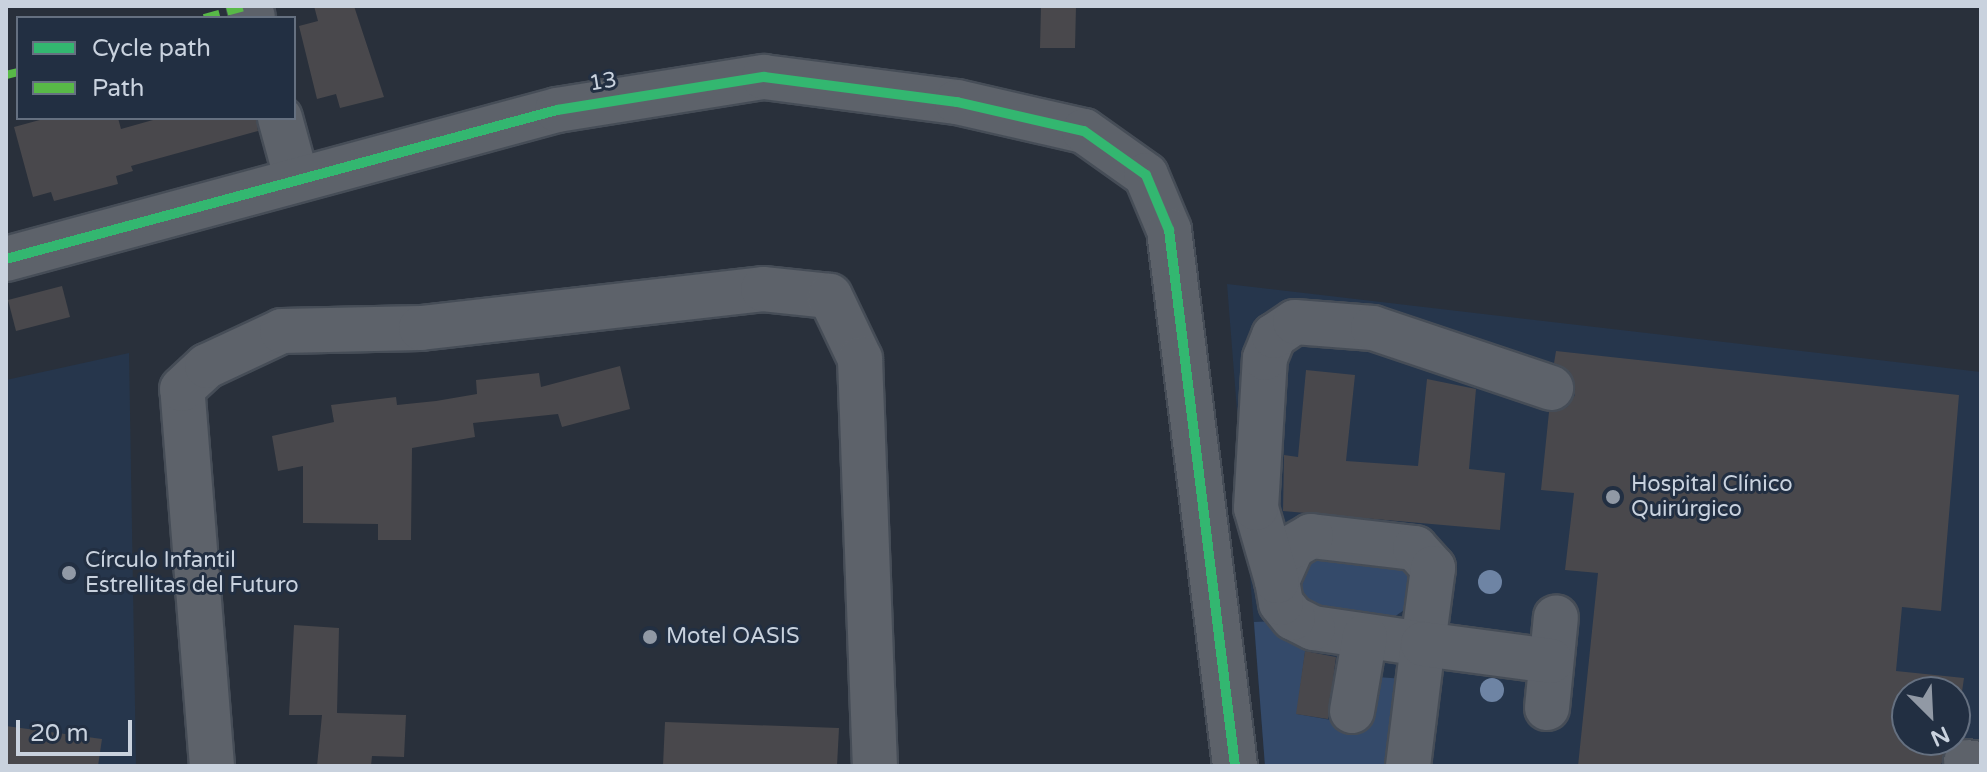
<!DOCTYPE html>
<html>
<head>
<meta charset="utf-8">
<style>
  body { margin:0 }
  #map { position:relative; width:1987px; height:772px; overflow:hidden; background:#29303b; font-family:"Varela Round",sans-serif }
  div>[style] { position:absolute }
  .built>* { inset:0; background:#26364c }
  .green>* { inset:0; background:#344a6a }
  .building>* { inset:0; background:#49484c }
  .roads { filter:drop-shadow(2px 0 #464d57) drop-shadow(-2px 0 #464d57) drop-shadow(0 2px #464d57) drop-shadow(0 -2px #464d57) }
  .minor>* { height:44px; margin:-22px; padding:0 22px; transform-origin:22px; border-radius:22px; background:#5d626a }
  .quiet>* { height:8px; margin-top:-4px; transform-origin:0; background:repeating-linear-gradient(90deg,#58b947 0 16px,transparent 0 24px) }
  .cycleway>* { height:10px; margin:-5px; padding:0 5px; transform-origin:5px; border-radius:5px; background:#33b770 }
  .trees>* { width:24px; height:24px; margin:-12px; border-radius:50%; background:#6e84a4 }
  .dots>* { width:22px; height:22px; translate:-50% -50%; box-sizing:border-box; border:4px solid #222f42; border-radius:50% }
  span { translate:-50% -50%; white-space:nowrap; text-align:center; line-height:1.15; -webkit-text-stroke:6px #222f42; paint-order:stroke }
  .street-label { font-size:22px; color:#c9d2de }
  .poi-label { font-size:22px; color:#c9d2de }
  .left { translate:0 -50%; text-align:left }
  .frame { position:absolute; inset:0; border:8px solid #c9d2de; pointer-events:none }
  .legend { position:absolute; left:16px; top:16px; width:280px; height:104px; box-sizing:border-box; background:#222f42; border:2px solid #657080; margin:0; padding:10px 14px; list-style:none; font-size:24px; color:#c9d2de }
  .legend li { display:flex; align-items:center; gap:16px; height:40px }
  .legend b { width:40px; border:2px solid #657080 }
  .north { position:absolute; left:1891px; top:676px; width:80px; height:80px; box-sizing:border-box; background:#222f42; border:2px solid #657080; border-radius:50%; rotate:156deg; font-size:22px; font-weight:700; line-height:32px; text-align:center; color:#c9d2de }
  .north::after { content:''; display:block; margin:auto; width:28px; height:36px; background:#9199a5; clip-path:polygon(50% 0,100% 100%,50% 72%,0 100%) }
  .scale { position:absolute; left:16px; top:720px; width:116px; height:36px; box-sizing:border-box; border:4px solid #c9d2de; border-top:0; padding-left:10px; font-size:24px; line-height:28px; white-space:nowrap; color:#c9d2de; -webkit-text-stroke:6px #222f42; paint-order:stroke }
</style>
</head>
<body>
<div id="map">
  <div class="built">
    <div style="clip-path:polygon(evenodd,1227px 284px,1981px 372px,1981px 766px,1265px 766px,1227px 284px,1907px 692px,1955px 692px,1955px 740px,1907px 740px,1907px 692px)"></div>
    <div style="clip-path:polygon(129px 353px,136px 766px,6px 766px,6px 380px)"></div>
  </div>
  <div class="green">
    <div style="clip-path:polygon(1314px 554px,1405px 567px,1415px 585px,1413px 604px,1394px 617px,1313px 605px,1295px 591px)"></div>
    <div style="clip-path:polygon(1275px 621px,1306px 644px,1297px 714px,1365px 726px,1376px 677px,1406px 679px,1396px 766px,1265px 766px,1254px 622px)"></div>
  </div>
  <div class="building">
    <div style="clip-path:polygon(314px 6px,354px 6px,384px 97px,340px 108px,336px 94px,317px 99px,299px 26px,318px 21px)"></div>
    <div style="clip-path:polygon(1041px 6px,1076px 6px,1075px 48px,1040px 48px)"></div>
    <div style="clip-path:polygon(47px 118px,118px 118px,121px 129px,160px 118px,256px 118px,258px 131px,131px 166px,133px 171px,116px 176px,118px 184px,54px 201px,51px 192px,33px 197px,14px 127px)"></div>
    <div style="clip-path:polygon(62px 286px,70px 317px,16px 331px,8px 300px)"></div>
    <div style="clip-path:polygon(1556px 351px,1959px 395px,1941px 611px,1902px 607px,1896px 671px,1964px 678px,1955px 740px,1955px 692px,1907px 692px,1907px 740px,1955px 740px,1940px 766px,1578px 766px,1598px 573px,1565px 570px,1574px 493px,1541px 490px,1549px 412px,1567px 407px,1575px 395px,1570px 372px,1554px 363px)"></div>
    <div style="clip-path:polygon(620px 366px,630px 409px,562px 427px,558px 414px,473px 423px,475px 437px,412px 448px,411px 540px,378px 540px,378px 524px,303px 523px,303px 466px,278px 471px,272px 436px,334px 422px,331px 405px,396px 397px,397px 405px,436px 401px,477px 394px,476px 380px,539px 373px,541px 387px)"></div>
    <div style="clip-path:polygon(1306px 370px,1355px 375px,1346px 461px,1418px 466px,1427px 379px,1476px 389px,1469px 469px,1505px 473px,1500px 530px,1283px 511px,1284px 455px,1298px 457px)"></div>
    <div style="clip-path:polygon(294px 625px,339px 628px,337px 713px,406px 715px,404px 757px,372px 756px,371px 766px,317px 766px,322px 715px,289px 715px)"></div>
    <div style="clip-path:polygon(1305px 651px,1336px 657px,1328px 719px,1296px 714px)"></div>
    <div style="clip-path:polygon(665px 722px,839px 728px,837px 766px,663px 766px)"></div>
    <div style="clip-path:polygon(6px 726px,102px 739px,98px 766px,6px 766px)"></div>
  </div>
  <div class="roads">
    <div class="minor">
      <div style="left:250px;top:6px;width:12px;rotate:76deg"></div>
      <div style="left:280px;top:118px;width:64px;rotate:74.7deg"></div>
      <div style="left:6px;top:259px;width:571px;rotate:-15.13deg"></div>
      <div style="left:557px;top:110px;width:210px;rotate:-9.1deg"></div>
      <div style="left:764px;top:77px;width:195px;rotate:7.4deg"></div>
      <div style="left:957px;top:102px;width:130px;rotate:12.9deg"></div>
      <div style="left:1084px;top:131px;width:76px;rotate:35.4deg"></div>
      <div style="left:1146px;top:175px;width:60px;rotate:67.3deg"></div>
      <div style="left:1169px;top:230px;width:540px;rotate:82.98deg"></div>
      <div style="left:1311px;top:536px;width:105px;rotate:6.6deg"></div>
      <div style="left:1415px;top:548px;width:27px;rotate:48deg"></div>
      <div style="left:1433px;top:568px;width:77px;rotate:97.5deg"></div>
      <div style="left:1423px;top:644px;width:111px;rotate:-171.7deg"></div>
      <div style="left:1313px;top:628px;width:22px;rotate:-153deg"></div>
      <div style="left:1293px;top:618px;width:19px;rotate:-129deg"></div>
      <div style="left:1281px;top:603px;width:22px;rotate:-100deg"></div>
      <div style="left:1277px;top:581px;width:37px;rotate:-66deg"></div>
      <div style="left:1292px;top:547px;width:22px;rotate:-30deg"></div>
      <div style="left:1277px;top:581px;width:76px;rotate:-106deg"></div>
      <div style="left:1256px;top:508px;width:150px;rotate:-86.6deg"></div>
      <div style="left:1265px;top:358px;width:24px;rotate:-68deg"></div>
      <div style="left:1274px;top:336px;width:25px;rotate:-34deg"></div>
      <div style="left:1295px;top:322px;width:78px;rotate:4.4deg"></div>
      <div style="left:1373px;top:328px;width:188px;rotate:18.6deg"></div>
      <div style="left:1547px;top:708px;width:91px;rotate:-84.4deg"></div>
      <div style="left:1352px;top:711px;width:76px;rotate:-80.2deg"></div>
      <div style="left:1966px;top:762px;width:15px;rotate:8deg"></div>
      <div style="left:212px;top:766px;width:378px;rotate:-94.5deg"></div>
      <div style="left:182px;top:389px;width:34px;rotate:-43deg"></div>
      <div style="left:207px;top:366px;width:83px;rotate:-25deg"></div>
      <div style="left:282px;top:331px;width:139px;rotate:-1.2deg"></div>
      <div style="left:421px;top:328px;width:344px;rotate:-6.5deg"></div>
      <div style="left:763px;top:289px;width:67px;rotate:6deg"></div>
      <div style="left:830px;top:296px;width:70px;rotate:64.5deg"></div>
      <div style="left:860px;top:359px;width:407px;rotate:87.9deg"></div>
      <div style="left:1408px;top:766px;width:123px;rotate:-83deg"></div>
      <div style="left:1423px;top:644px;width:129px;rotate:7.6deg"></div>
    </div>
  </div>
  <div class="quiet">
    <div style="left:204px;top:18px;width:46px;rotate:-15.3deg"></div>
    <div style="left:6px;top:75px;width:12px;rotate:-14deg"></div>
  </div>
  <div class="cycleway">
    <div style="left:6px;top:259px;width:571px;rotate:-15.13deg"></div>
    <div style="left:557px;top:110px;width:210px;rotate:-9.1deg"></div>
    <div style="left:764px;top:77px;width:195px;rotate:7.4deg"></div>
    <div style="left:957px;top:102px;width:130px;rotate:12.9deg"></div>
    <div style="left:1084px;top:131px;width:76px;rotate:35.4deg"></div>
    <div style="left:1146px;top:175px;width:60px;rotate:67.3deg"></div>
    <div style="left:1169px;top:230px;width:540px;rotate:82.98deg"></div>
  </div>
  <div class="trees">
    <div style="left:1490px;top:582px"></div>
    <div style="left:1492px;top:690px"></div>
  </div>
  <div class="dots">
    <div style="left:1613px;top:497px;background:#9199a5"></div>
    <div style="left:69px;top:573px;background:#9199a5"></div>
    <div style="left:650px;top:637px;background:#9199a5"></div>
  </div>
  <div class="street-label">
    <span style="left:603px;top:82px;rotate:-9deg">13</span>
  </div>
  <div class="poi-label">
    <span class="left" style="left:1631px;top:497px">Hospital Clínico<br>Quirúrgico</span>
    <span class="left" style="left:85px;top:573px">Círculo Infantil<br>Estrellitas del Futuro</span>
    <span class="left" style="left:666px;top:637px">Motel OASIS</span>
  </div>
  <div class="frame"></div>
  <ul class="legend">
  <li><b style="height:10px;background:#33b770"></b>Cycle path</li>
  <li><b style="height:10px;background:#58b947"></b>Path</li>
  </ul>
  <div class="north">N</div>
  <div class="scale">20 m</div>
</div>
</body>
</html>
